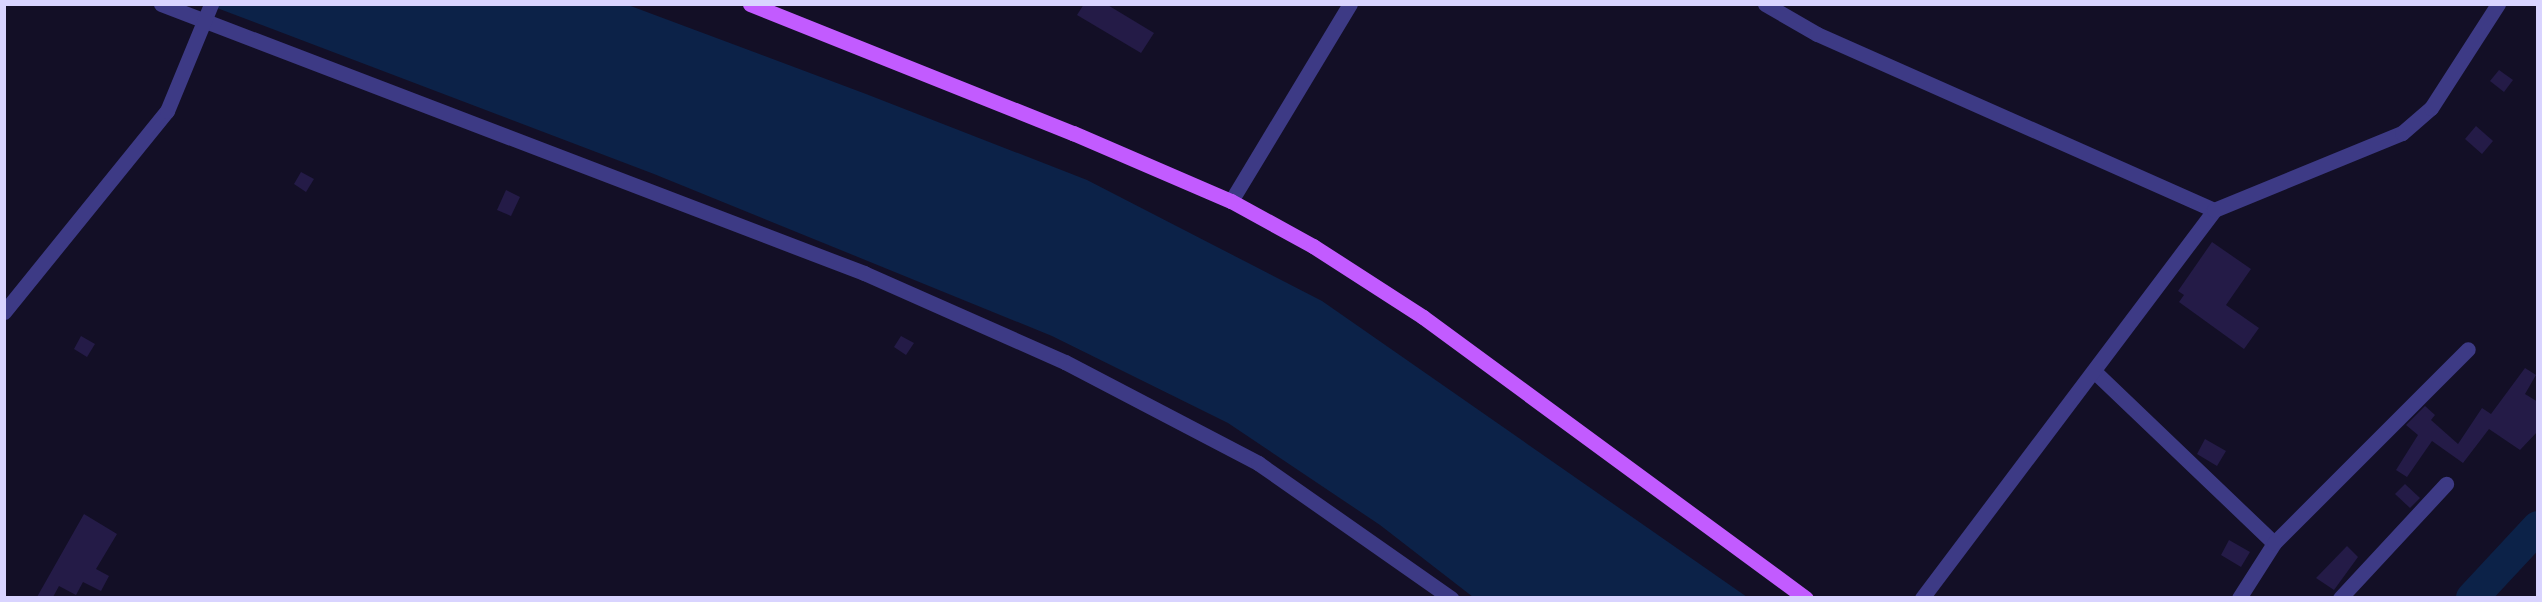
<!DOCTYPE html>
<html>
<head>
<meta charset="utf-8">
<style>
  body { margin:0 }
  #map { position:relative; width:2542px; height:602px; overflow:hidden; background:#130f26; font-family:Cabin,sans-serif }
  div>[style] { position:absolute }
  .water>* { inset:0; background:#0c2248 }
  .river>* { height:32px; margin:-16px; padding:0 16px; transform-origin:16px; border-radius:16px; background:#0c2248 }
  .building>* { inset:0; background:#241b47 }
  .minor>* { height:15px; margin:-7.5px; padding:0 7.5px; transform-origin:7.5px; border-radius:7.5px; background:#3d3a85 }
  .major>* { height:15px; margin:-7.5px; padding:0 7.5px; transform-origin:7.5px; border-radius:7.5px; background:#c25bff }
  span { translate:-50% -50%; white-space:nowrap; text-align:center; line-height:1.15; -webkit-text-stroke:6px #130f26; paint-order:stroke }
  .frame { position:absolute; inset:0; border:6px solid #d9d4ff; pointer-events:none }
</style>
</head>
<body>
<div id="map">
  <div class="water">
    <div style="clip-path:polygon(209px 5px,628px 5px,866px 94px,1087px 180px,1322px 301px,1747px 597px,1473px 597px,1380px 525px,1228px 423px,1052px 336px,654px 174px)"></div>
  </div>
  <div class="river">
    <div style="left:2472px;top:598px;width:97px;rotate:-47.1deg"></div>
  </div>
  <div class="building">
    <div style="clip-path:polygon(1084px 4px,1106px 4px,1154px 33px,1141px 53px,1077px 15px)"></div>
    <div style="clip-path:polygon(2499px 70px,2513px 80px,2504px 92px,2490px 81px)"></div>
    <div style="clip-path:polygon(2476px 126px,2493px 141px,2482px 154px,2465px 139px)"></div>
    <div style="clip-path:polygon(301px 172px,314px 179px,306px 192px,294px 184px)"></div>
    <div style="clip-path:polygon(506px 190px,520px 197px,511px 216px,497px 210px)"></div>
    <div style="clip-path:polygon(2212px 242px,2251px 269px,2226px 305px,2259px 328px,2244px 349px,2179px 302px,2184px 295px,2178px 291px)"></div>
    <div style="clip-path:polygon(81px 336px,95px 344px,87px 357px,74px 349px)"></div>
    <div style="clip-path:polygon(901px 336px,914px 343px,906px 355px,894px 347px)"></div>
    <div style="clip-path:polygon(2525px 368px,2536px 375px,2525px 394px,2538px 402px,2538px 431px,2520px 450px,2489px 429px,2463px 463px,2432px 441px,2407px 477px,2396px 470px,2418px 435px,2406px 425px,2425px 406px,2435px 415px,2431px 420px,2458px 444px,2482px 408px,2491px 414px)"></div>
    <div style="clip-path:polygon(2205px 439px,2226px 451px,2217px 466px,2197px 454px)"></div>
    <div style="clip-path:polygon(2405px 484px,2420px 498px,2410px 508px,2395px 494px)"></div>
    <div style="clip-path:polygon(84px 514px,117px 534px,96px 569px,109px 576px,101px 591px,83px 582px,76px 595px,59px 586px,53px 597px,37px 597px)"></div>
    <div style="clip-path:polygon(2229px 540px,2250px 552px,2241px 567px,2221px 555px)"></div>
    <div style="clip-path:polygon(2347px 546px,2358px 557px,2334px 590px,2316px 578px)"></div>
  </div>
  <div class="minor">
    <div style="left:161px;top:4px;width:753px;rotate:20.94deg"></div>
    <div style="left:864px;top:273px;width:220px;rotate:23.9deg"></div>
    <div style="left:1065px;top:362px;width:218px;rotate:27.6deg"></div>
    <div style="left:1258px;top:463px;width:236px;rotate:35deg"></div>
    <div style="left:1765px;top:4px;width:60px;rotate:30deg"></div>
    <div style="left:1817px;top:34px;width:434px;rotate:23.9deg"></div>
    <div style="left:1231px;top:201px;width:230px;rotate:-58.9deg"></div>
    <div style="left:4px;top:312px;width:259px;rotate:-51deg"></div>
    <div style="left:167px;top:111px;width:116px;rotate:-67.6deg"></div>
    <div style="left:2096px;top:373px;width:246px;rotate:43.7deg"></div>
    <div style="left:1922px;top:598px;width:486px;rotate:-53deg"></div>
    <div style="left:2214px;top:210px;width:203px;rotate:-22.3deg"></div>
    <div style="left:2402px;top:133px;width:38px;rotate:-41deg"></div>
    <div style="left:2431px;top:108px;width:124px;rotate:-57.2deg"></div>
    <div style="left:2239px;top:598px;width:65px;rotate:-57.5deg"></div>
    <div style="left:2274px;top:543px;width:274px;rotate:-45deg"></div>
    <div style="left:2340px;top:598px;width:156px;rotate:-47.1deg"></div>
  </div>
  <div class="major">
    <div style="left:750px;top:4px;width:348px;rotate:21.8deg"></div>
    <div style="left:1073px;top:133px;width:172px;rotate:23.3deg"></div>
    <div style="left:1231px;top:201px;width:94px;rotate:28.8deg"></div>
    <div style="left:1313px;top:246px;width:131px;rotate:32.8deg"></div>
    <div style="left:1423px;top:317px;width:475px;rotate:36.3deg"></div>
  </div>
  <div class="frame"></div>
</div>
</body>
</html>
